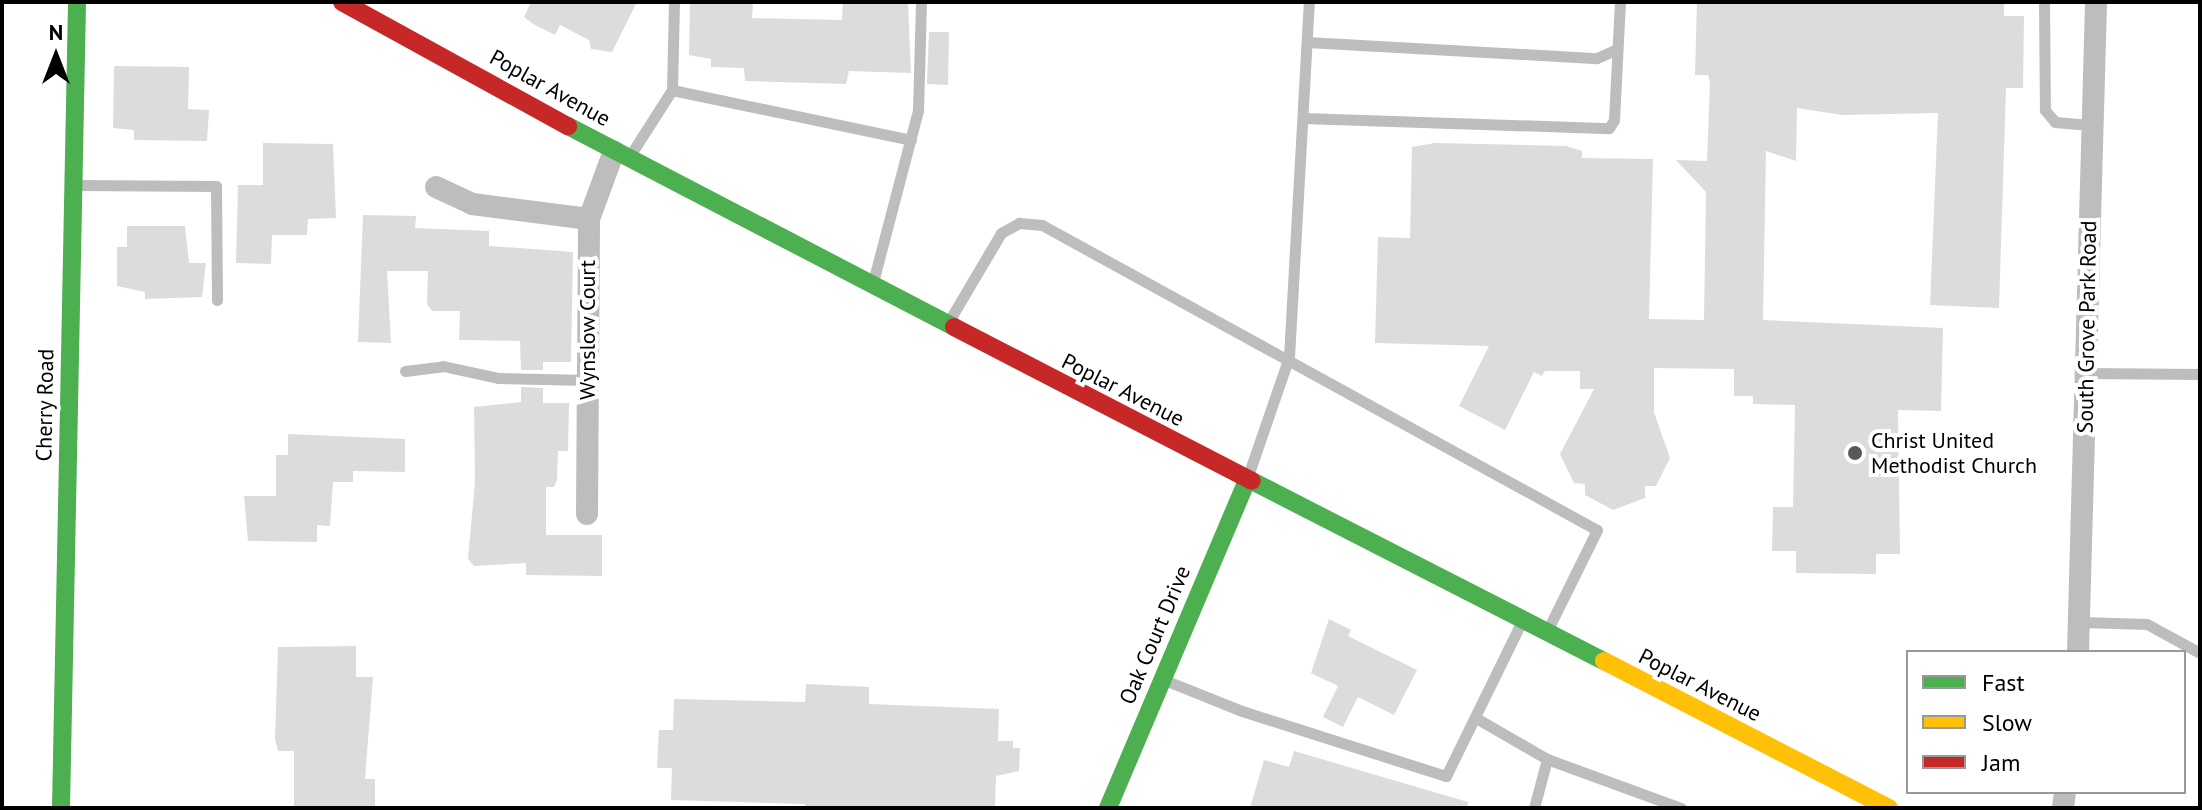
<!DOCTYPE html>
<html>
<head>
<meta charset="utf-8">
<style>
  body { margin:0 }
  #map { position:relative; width:2202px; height:810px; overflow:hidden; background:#fff; font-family:"PT Sans",sans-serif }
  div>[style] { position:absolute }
  .building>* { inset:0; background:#dcdcdc }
  .lane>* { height:11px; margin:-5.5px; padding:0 5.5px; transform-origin:5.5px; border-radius:5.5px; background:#bdbdbd }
  .street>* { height:22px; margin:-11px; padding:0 11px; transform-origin:11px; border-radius:11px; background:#bdbdbd }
  .fast>* { height:18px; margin:-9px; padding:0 9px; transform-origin:9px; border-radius:9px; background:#4caf50 }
  .slow>* { height:18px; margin:-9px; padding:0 9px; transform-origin:9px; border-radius:9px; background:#ffc107 }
  .jam>* { height:18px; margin:-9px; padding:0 9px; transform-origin:9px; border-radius:9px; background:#c62828 }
  .dots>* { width:22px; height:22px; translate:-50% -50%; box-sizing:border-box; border:4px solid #fff; border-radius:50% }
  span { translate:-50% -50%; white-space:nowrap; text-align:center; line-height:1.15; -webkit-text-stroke:8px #fff; paint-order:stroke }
  .street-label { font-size:22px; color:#000 }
  .poi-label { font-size:22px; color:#000 }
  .left { translate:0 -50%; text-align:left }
  .frame { position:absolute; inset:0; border:4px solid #000; pointer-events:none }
  .legend { position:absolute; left:1906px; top:650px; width:280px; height:144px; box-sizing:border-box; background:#fff; border:2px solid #999; margin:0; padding:10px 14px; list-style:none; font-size:24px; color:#000 }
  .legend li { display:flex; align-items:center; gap:16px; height:40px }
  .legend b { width:40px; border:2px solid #999 }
  .north { position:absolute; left:16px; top:16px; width:80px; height:80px; -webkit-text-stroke:6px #fff; paint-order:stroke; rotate:0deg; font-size:22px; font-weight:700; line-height:32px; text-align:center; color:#000 }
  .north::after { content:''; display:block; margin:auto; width:28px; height:36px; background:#000; clip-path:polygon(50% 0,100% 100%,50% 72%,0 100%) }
</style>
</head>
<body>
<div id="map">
  <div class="building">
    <div style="clip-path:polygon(531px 2px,637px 2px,612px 52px,591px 49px,589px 40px,560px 25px,555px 35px,533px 24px,524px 17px)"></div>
    <div style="clip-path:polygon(690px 2px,753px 2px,752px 18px,842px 20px,843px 2px,908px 2px,911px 73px,849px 71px,846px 84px,745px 81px,744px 68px,711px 67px,711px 59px,689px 55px)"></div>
    <div style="clip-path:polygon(1697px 2px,1955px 2px,2004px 4px,2004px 16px,2024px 16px,2023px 88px,2006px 88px,1999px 308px,1930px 305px,1938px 113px,1842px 115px,1797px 108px,1796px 161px,1766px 151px,1763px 320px,1943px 328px,1941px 411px,1898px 410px,1900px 554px,1876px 554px,1876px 574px,1796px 573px,1796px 551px,1772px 551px,1773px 507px,1793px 507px,1795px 405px,1753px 404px,1753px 396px,1734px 396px,1734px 369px,1654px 368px,1654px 412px,1670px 458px,1656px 486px,1645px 486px,1645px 498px,1613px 510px,1585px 495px,1585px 484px,1574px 483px,1560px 454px,1594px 389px,1580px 389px,1580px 371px,1545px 371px,1542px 376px,1534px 372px,1505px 430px,1459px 406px,1489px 346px,1375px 343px,1378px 237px,1410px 238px,1412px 147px,1435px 143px,1566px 146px,1582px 151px,1582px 158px,1653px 159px,1649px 319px,1704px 320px,1706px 192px,1676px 160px,1707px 161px,1710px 82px,1708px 75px,1695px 75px)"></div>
    <div style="clip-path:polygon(929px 32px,949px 32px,948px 85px,927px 84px)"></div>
    <div style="clip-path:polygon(114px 66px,189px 67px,188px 109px,209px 110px,207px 141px,134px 140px,134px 130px,113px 128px)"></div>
    <div style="clip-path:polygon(263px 143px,333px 144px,336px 218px,308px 219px,307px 235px,272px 235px,271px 264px,236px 263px,238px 185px,263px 185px)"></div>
    <div style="clip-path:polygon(363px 215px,416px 216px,415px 228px,489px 231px,489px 246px,573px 252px,571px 362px,543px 362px,543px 370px,521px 370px,520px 341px,459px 340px,460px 311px,432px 311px,427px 304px,428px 271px,387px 271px,391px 343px,358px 342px)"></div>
    <div style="clip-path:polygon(127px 226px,185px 226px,189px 263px,206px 263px,202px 297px,145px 299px,145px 292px,117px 286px,117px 247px,127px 247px)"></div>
    <div style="clip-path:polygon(521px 387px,543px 388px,543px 403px,569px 403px,568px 451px,558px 451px,557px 480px,554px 487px,546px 487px,546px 535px,602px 535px,602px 576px,526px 575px,526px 563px,474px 566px,468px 559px,475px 482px,474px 407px,521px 402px)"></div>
    <div style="clip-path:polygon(288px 434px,405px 439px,405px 472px,353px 471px,353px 482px,333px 482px,330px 526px,317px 525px,317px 542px,248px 541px,244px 496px,276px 496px,276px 455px,288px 455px)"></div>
    <div style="clip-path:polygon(1329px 619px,1351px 630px,1348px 636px,1417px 670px,1394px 715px,1358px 697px,1343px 727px,1323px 717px,1338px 686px,1311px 673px)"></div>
    <div style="clip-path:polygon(356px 646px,356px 677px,373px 677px,365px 779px,375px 779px,375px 807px,294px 808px,294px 751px,278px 751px,275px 739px,278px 647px)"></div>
    <div style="clip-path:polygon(806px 684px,869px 687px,869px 704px,999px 709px,998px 741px,1013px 741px,1013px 748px,1020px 748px,1019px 771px,996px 776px,995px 807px,805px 808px,805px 804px,671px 800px,672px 768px,657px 768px,659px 730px,673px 730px,674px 699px,805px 702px)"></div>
    <div style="clip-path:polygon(1294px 751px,1468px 802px,1467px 808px,1250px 808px,1264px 760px,1289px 767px)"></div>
  </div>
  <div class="lane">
    <div style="left:674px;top:2px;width:88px;rotate:91.3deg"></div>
    <div style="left:672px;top:90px;width:244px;rotate:11.8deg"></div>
    <div style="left:2044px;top:2px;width:108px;rotate:89.5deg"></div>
    <div style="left:2045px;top:110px;width:16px;rotate:50deg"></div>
    <div style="left:2055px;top:122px;width:37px;rotate:5deg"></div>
    <div style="left:1307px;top:42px;width:290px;rotate:3.2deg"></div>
    <div style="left:1597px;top:58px;width:22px;rotate:-24deg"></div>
    <div style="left:1303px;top:118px;width:306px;rotate:1.9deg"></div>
    <div style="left:1609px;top:128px;width:9px;rotate:-58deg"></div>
    <div style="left:1614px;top:120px;width:118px;rotate:-87.1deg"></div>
    <div style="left:631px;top:154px;width:76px;rotate:-57.4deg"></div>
    <div style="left:75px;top:185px;width:141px;rotate:0.4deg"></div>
    <div style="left:216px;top:186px;width:114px;rotate:89.5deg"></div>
    <div style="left:873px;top:282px;width:178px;rotate:-75.3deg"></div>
    <div style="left:918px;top:110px;width:108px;rotate:-88.4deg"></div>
    <div style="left:949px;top:321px;width:102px;rotate:-59.4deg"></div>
    <div style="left:1001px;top:233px;width:21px;rotate:-29deg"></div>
    <div style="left:1019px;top:223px;width:23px;rotate:5deg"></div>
    <div style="left:1042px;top:225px;width:633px;rotate:28.79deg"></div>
    <div style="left:1597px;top:530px;width:110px;rotate:116.3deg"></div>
    <div style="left:405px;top:371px;width:38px;rotate:-7deg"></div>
    <div style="left:443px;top:366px;width:56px;rotate:12.3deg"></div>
    <div style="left:498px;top:378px;width:90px;rotate:1.3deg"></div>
    <div style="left:2085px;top:373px;width:115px;rotate:0.5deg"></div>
    <div style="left:1249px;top:473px;width:123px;rotate:-71deg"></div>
    <div style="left:1289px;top:357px;width:356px;rotate:-86.8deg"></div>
    <div style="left:2081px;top:622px;width:66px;rotate:1.7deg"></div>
    <div style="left:2147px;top:624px;width:60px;rotate:28.7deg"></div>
    <div style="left:1167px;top:681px;width:81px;rotate:21.8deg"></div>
    <div style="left:1242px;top:711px;width:214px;rotate:17.7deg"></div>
    <div style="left:1446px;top:776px;width:168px;rotate:-63.9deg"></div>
    <div style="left:1476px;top:718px;width:82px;rotate:30deg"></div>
    <div style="left:1547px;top:759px;width:143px;rotate:20.1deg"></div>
    <div style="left:1534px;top:808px;width:51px;rotate:-75.1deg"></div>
  </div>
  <div class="street">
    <div style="left:436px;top:187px;width:40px;rotate:25deg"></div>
    <div style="left:472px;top:204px;width:118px;rotate:7.3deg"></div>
    <div style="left:587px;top:514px;width:295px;rotate:-89.6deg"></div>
    <div style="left:589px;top:219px;width:72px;rotate:-69.8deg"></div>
    <div style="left:2078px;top:652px;width:650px;rotate:-88.41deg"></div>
    <div style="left:2063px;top:808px;width:16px;rotate:-83deg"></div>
  </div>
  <div class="fast">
    <div style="left:568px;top:126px;width:435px;rotate:27.5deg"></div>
    <div style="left:1252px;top:481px;width:395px;rotate:27.1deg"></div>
    <div style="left:61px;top:808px;width:806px;rotate:-88.86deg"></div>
    <div style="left:1108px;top:808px;width:355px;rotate:-67deg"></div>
  </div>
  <div class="slow">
    <div style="left:1604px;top:661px;width:321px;rotate:27.3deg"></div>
  </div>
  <div class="jam">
    <div style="left:342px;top:2px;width:258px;rotate:28.8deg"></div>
    <div style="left:954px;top:327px;width:335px;rotate:27.3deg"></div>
  </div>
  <div class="dots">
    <div style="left:1855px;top:453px;background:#595959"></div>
  </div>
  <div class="street-label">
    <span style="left:550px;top:88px;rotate:29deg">Poplar Avenue</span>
    <span style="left:2087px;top:327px;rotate:-89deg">South Grove Park Road</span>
    <span style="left:588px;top:330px;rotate:-90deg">Wynslow Court</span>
    <span style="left:1123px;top:390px;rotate:27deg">Poplar Avenue</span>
    <span style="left:45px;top:405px;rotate:-89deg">Cherry Road</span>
    <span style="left:1155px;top:635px;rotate:-67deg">Oak Court Drive</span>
    <span style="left:1700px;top:685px;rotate:27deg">Poplar Avenue</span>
  </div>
  <div class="poi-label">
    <span class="left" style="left:1871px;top:453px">Christ United<br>Methodist Church</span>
  </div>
  <div class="frame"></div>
  <ul class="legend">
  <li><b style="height:10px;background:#4caf50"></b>Fast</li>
  <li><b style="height:10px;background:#ffc107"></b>Slow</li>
  <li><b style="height:10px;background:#c62828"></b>Jam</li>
  </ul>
  <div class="north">N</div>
</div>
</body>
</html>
